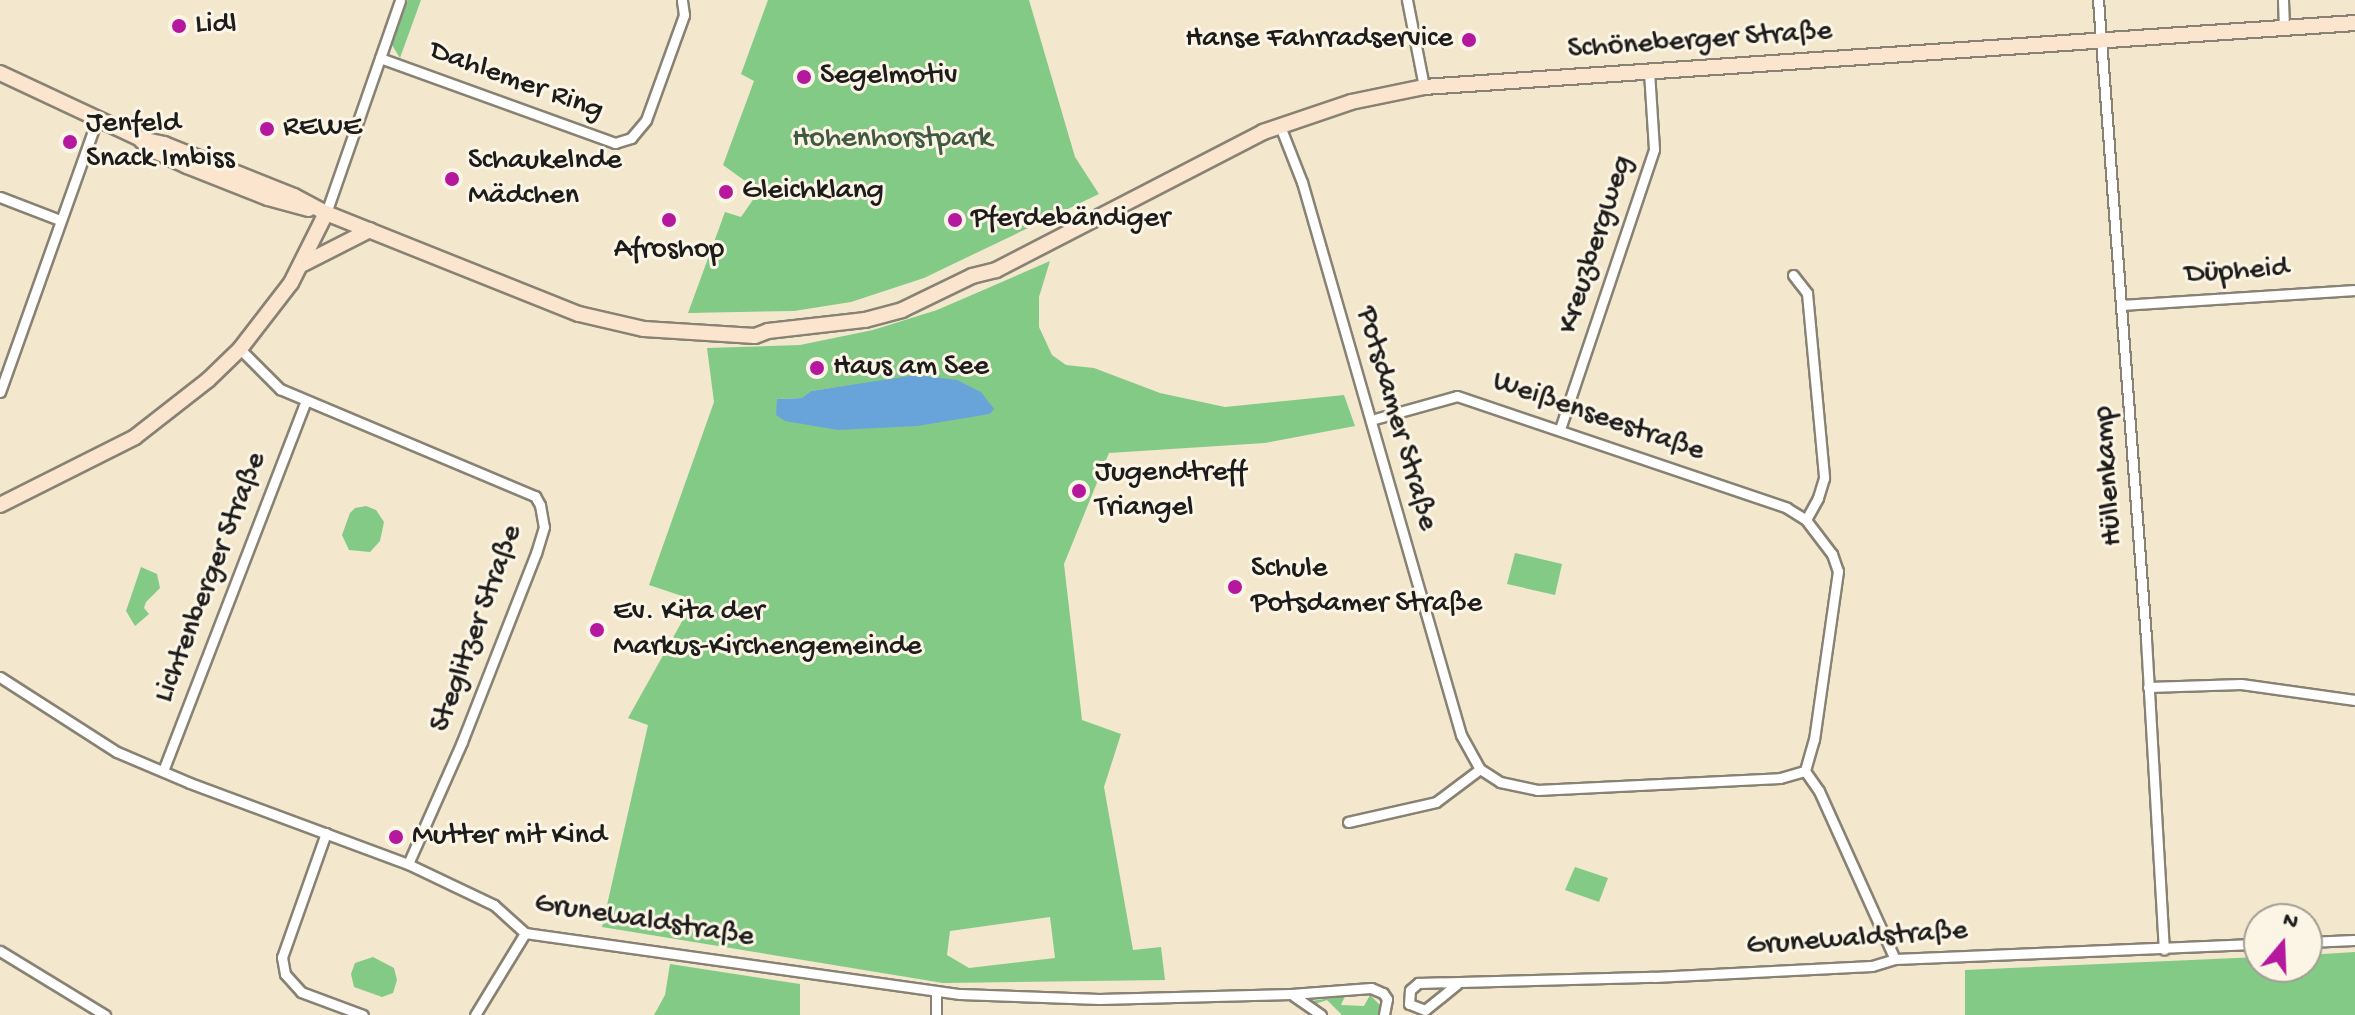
<!DOCTYPE html>
<html>
<head>
<meta charset="utf-8">
<style>
  body { margin:0 }
  #map { position:relative; width:2355px; height:1015px; overflow:hidden; background:#f3e8cd; font-family:"Gochi Hand",sans-serif }
  div>[style] { position:absolute }
  .green>* { inset:0; background:#83ca86 }
  .water>* { inset:0; background:#68a4d9 }
  .roads { filter:drop-shadow(2px 0 #888274) drop-shadow(-2px 0 #888274) drop-shadow(0 2px #888274) drop-shadow(0 -2px #888274) }
  .street>* { height:9px; margin:-4.5px; padding:0 4.5px; transform-origin:4.5px; border-radius:4.5px; background:#fff }
  .secondary>* { height:14px; margin:-7px; padding:0 7px; transform-origin:7px; border-radius:7px; background:#fbe5cf }
  .dots>* { width:22px; height:22px; translate:-50% -50%; box-sizing:border-box; border:4px solid #fcf5e5; border-radius:50% }
  span { translate:-50% -50%; white-space:nowrap; text-align:center; line-height:1.15; -webkit-text-stroke:6px #fcf5e5; paint-order:stroke }
  .poi-label { font-size:30px; color:#1c1c1c }
  .left { translate:0 -50%; text-align:left }
  .right { translate:-100% -50%; text-align:right }
  .street-label { font-size:30px; color:#1c1c1c }
  .park-label { font-size:30px; color:#405941 }
  .north { position:absolute; left:2243px; top:903px; width:80px; height:80px; box-sizing:border-box; background:#fcf5e5; border:2px solid #a29e95; border-radius:50%; rotate:19deg; font-size:22px; font-weight:700; line-height:32px; text-align:center; color:#1c1c1c }
  .north::after { content:''; display:block; margin:auto; width:28px; height:36px; background:#b5179e; clip-path:polygon(50% 0,100% 100%,50% 72%,0 100%) }
</style>
</head>
<body>
<div id="map">
  <div class="green">
    <div style="clip-path:polygon(408px 0,421px 0,400px 58px,392px 45px)"></div>
    <div style="clip-path:polygon(768px 0,1029px 0,1075px 157px,1099px 194px,924px 278px,851px 302px,794px 311px,688px 313px,725px 212px,741px 217px,759px 191px,723px 165px,754px 81px,741px 74px)"></div>
    <div style="clip-path:polygon(evenodd,1050px 261px,1039px 297px,1039px 327px,1052px 355px,1066px 365px,1094px 368px,1160px 393px,1225px 407px,1344px 395px,1355px 426px,1265px 443px,1109px 453px,1064px 564px,1082px 720px,1121px 734px,1104px 787px,1133px 950px,1161px 947px,1165px 980px,943px 983px,602px 927px,648px 725px,628px 718px,694px 600px,649px 585px,714px 402px,707px 348px,800px 345px,873px 330px,937px 310px,1050px 261px,854px 385px,990px 414px,967px 416px,777px 399px,803px 398px,811px 391px,854px 385px,1050px 261px,1050px 917px,1055px 958px,969px 968px,947px 955px,950px 931px,1050px 917px)"></div>
    <div style="clip-path:polygon(366px 506px,376px 510px,384px 522px,380px 541px,370px 552px,349px 550px,342px 535px,350px 513px,355px 508px)"></div>
    <div style="clip-path:polygon(1515px 553px,1562px 564px,1555px 595px,1507px 584px)"></div>
    <div style="clip-path:polygon(141px 567px,157px 574px,160px 588px,146px 602px,144px 608px,149px 614px,135px 626px,126px 611px)"></div>
    <div style="clip-path:polygon(1575px 867px,1608px 878px,1599px 902px,1565px 890px)"></div>
    <div style="clip-path:polygon(2355px 952px,2355px 1015px,1965px 1015px,1965px 970px,2259px 957px,2259px 967px,2307px 967px,2307px 955px)"></div>
    <div style="clip-path:polygon(373px 957px,394px 968px,397px 980px,393px 993px,382px 997px,354px 987px,351px 974px,355px 963px)"></div>
    <div style="clip-path:polygon(670px 964px,800px 984px,800px 1015px,654px 1015px,665px 995px)"></div>
    <div style="clip-path:polygon(1370px 995px,1380px 1005px,1378px 1015px,1342px 1015px,1327px 1000px,1315px 1004px,1311px 1001px,1345px 996px,1341px 1005px,1364px 1006px)"></div>
  </div>
  <div class="water">
    <div style="clip-path:polygon(916px 375px,957px 380px,981px 392px,994px 409px,990px 414px,917px 426px,838px 430px,785px 421px,776px 415px,777px 399px,802px 398px,811px 391px)"></div>
  </div>
  <div class="roads">
    <div class="street">
      <div style="left:1407px;top:0;width:89px;rotate:78.9deg"></div>
      <div style="left:2098px;top:0;width:641px;rotate:85.7deg"></div>
      <div style="left:2146px;top:639px;width:311px;rotate:86.7deg"></div>
      <div style="left:2283px;top:0;width:28px;rotate:88deg"></div>
      <div style="left:380px;top:58px;width:250px;rotate:19.9deg"></div>
      <div style="left:615px;top:143px;width:17px;rotate:-17deg"></div>
      <div style="left:631px;top:138px;width:23px;rotate:-50deg"></div>
      <div style="left:646px;top:120px;width:112px;rotate:-70.1deg"></div>
      <div style="left:684px;top:15px;width:15px;rotate:-98deg"></div>
      <div style="left:1280px;top:126px;width:60px;rotate:68.6deg"></div>
      <div style="left:1302px;top:182px;width:575px;rotate:73.96deg"></div>
      <div style="left:1461px;top:735px;width:39px;rotate:61deg"></div>
      <div style="left:1480px;top:769px;width:24px;rotate:33deg"></div>
      <div style="left:1500px;top:782px;width:38px;rotate:12deg"></div>
      <div style="left:1537px;top:790px;width:243px;rotate:-2.8deg"></div>
      <div style="left:1780px;top:778px;width:26px;rotate:-16deg"></div>
      <div style="left:1805px;top:771px;width:24px;rotate:55deg"></div>
      <div style="left:1819px;top:791px;width:184px;rotate:65.7deg"></div>
      <div style="left:0;top:197px;width:64px;rotate:21deg"></div>
      <div style="left:326px;top:213px;width:225px;rotate:-70.8deg"></div>
      <div style="left:1793px;top:275px;width:23px;rotate:52deg"></div>
      <div style="left:1807px;top:293px;width:186px;rotate:84.7deg"></div>
      <div style="left:1824px;top:478px;width:21px;rotate:107deg"></div>
      <div style="left:1818px;top:498px;width:25px;rotate:119deg"></div>
      <div style="left:2122px;top:305px;width:233px;rotate:-3.7deg"></div>
      <div style="left:240px;top:349px;width:57px;rotate:45deg"></div>
      <div style="left:280px;top:389px;width:277px;rotate:22.8deg"></div>
      <div style="left:535px;top:496px;width:10px;rotate:61deg"></div>
      <div style="left:540px;top:505px;width:22px;rotate:80deg"></div>
      <div style="left:544px;top:527px;width:27px;rotate:107deg"></div>
      <div style="left:536px;top:553px;width:203px;rotate:111.4deg"></div>
      <div style="left:462px;top:742px;width:133px;rotate:113.9deg"></div>
      <div style="left:0;top:392px;width:289px;rotate:-70.4deg"></div>
      <div style="left:1371px;top:420px;width:89px;rotate:-15.6deg"></div>
      <div style="left:1457px;top:396px;width:348px;rotate:18.7deg"></div>
      <div style="left:1787px;top:508px;width:22px;rotate:32deg"></div>
      <div style="left:1806px;top:520px;width:43px;rotate:52.6deg"></div>
      <div style="left:1832px;top:554px;width:18px;rotate:71deg"></div>
      <div style="left:1838px;top:571px;width:170px;rotate:98.1deg"></div>
      <div style="left:1814px;top:739px;width:33px;rotate:106deg"></div>
      <div style="left:1560px;top:429px;width:295px;rotate:-71.4deg"></div>
      <div style="left:1654px;top:149px;width:77px;rotate:-93.7deg"></div>
      <div style="left:0;top:677px;width:139px;rotate:32.7deg"></div>
      <div style="left:117px;top:752px;width:79px;rotate:23deg"></div>
      <div style="left:190px;top:783px;width:233px;rotate:20.4deg"></div>
      <div style="left:408px;top:864px;width:95px;rotate:25.5deg"></div>
      <div style="left:494px;top:905px;width:42px;rotate:42.1deg"></div>
      <div style="left:525px;top:933px;width:439px;rotate:8deg"></div>
      <div style="left:960px;top:994px;width:139px;rotate:2.1deg"></div>
      <div style="left:1099px;top:999px;width:192px;rotate:-1.5deg"></div>
      <div style="left:1291px;top:994px;width:80px;rotate:-4.3deg"></div>
      <div style="left:1371px;top:988px;width:13px;rotate:23deg"></div>
      <div style="left:1383px;top:993px;width:7px;rotate:56deg"></div>
      <div style="left:1387px;top:999px;width:16px;rotate:101deg"></div>
      <div style="left:2148px;top:687px;width:93px;rotate:-1.8deg"></div>
      <div style="left:2241px;top:684px;width:115px;rotate:8deg"></div>
      <div style="left:163px;top:771px;width:397px;rotate:-68.9deg"></div>
      <div style="left:1348px;top:822px;width:90px;rotate:-12.8deg"></div>
      <div style="left:1436px;top:802px;width:55px;rotate:-36.9deg"></div>
      <div style="left:326px;top:833px;width:132px;rotate:109.5deg"></div>
      <div style="left:282px;top:957px;width:17px;rotate:80deg"></div>
      <div style="left:285px;top:974px;width:24px;rotate:48deg"></div>
      <div style="left:301px;top:992px;width:66px;rotate:20.4deg"></div>
      <div style="left:2307px;top:942px;width:48px;rotate:-2.4deg"></div>
      <div style="left:0;top:951px;width:123px;rotate:31.4deg"></div>
      <div style="left:1457px;top:984px;width:41px;rotate:140.9deg"></div>
      <div style="left:1425px;top:1010px;width:17px;rotate:-159deg"></div>
      <div style="left:1409px;top:1004px;width:14px;rotate:-86deg"></div>
      <div style="left:1410px;top:990px;width:11px;rotate:-41deg"></div>
      <div style="left:1418px;top:983px;width:236px;rotate:-1.5deg"></div>
      <div style="left:1654px;top:977px;width:218px;rotate:-2.9deg"></div>
      <div style="left:1872px;top:966px;width:24px;rotate:-17deg"></div>
      <div style="left:1895px;top:959px;width:364px;rotate:-2.4deg"></div>
      <div style="left:1294px;top:996px;width:33px;rotate:35deg"></div>
      <div style="left:475px;top:1015px;width:96px;rotate:-58.6deg"></div>
      <div style="left:936px;top:1015px;width:23px;rotate:-90deg"></div>
    </div>
    <div class="secondary">
      <div style="left:0;top:73px;width:156px;rotate:25.1deg"></div>
      <div style="left:141px;top:139px;width:24px;rotate:12deg"></div>
      <div style="left:164px;top:144px;width:140px;rotate:21.8deg"></div>
      <div style="left:294px;top:196px;width:36px;rotate:28deg"></div>
      <div style="left:326px;top:213px;width:272px;rotate:21.8deg"></div>
      <div style="left:579px;top:314px;width:67px;rotate:13deg"></div>
      <div style="left:644px;top:329px;width:111px;rotate:3.6deg"></div>
      <div style="left:755px;top:336px;width:14px;rotate:-21deg"></div>
      <div style="left:768px;top:331px;width:98px;rotate:-6.5deg"></div>
      <div style="left:865px;top:320px;width:38px;rotate:-15deg"></div>
      <div style="left:902px;top:310px;width:78px;rotate:-25.9deg"></div>
      <div style="left:972px;top:276px;width:25px;rotate:-14deg"></div>
      <div style="left:996px;top:270px;width:301px;rotate:-27.3deg"></div>
      <div style="left:1263px;top:132px;width:93px;rotate:-18.8deg"></div>
      <div style="left:1351px;top:102px;width:75px;rotate:-11.6deg"></div>
      <div style="left:1424px;top:87px;width:933px;rotate:-3.93deg"></div>
      <div style="left:141px;top:140px;width:13px;rotate:45deg"></div>
      <div style="left:150px;top:149px;width:41px;rotate:24.7deg"></div>
      <div style="left:187px;top:166px;width:87px;rotate:21.6deg"></div>
      <div style="left:268px;top:198px;width:42px;rotate:15deg"></div>
      <div style="left:303px;top:264px;width:75px;rotate:-26.9deg"></div>
      <div style="left:0;top:505px;width:151px;rotate:-26.7deg"></div>
      <div style="left:135px;top:437px;width:93px;rotate:-38deg"></div>
      <div style="left:208px;top:380px;width:45px;rotate:-44.1deg"></div>
      <div style="left:240px;top:349px;width:83px;rotate:-52.3deg"></div>
      <div style="left:291px;top:283px;width:78px;rotate:-63.4deg"></div>
    </div>
  </div>
  <div class="dots">
    <div style="left:179px;top:26px;background:#b5179e"></div>
    <div style="left:1469px;top:40px;background:#b5179e"></div>
    <div style="left:804px;top:77px;background:#b5179e"></div>
    <div style="left:267px;top:129px;background:#b5179e"></div>
    <div style="left:70px;top:142px;background:#b5179e"></div>
    <div style="left:452px;top:179px;background:#b5179e"></div>
    <div style="left:726px;top:192px;background:#b5179e"></div>
    <div style="left:669px;top:220px;background:#b5179e"></div>
    <div style="left:955px;top:220px;background:#b5179e"></div>
    <div style="left:817px;top:368px;background:#b5179e"></div>
    <div style="left:1079px;top:491px;background:#b5179e"></div>
    <div style="left:1235px;top:587px;background:#b5179e"></div>
    <div style="left:597px;top:630px;background:#b5179e"></div>
    <div style="left:396px;top:837px;background:#b5179e"></div>
  </div>
  <div class="poi-label">
    <span class="left" style="left:195px;top:26px">Lidl</span>
    <span class="right" style="left:1453px;top:40px">Hanse Fahrradservice</span>
    <span class="left" style="left:820px;top:77px">Segelmotiv</span>
    <span class="left" style="left:86px;top:142px">Jenfeld<br>Snack Imbiss</span>
    <span class="left" style="left:283px;top:129px">REWE</span>
    <span class="left" style="left:468px;top:179px">Schaukelnde<br>Mädchen</span>
    <span class="left" style="left:742px;top:192px">Gleichklang</span>
    <span class="left" style="left:971px;top:220px">Pferdebändiger</span>
    <span style="left:669px;top:251px">Afroshop</span>
    <span class="left" style="left:833px;top:368px">Haus am See</span>
    <span class="left" style="left:1095px;top:491px">Jugendtreff<br>Triangel</span>
    <span class="left" style="left:1251px;top:587px">Schule<br>Potsdamer Straße</span>
    <span class="left" style="left:613px;top:630px">Ev. Kita der<br>Markus-Kirchengemeinde</span>
    <span class="left" style="left:412px;top:837px">Mutter mit Kind</span>
  </div>
  <div class="street-label">
    <span style="left:1700px;top:42px;rotate:-4deg">Schöneberger Straße</span>
    <span style="left:516px;top:82px;rotate:20deg">Dahlemer Ring</span>
    <span style="left:1597px;top:245px;rotate:-72deg">Kreuzbergweg</span>
    <span style="left:2237px;top:273px;rotate:-4deg">Düpheid</span>
    <span style="left:1598px;top:418px;rotate:19deg">Weißenseestraße</span>
    <span style="left:1395px;top:419px;rotate:74deg">Potsdamer Straße</span>
    <span style="left:2110px;top:476px;rotate:-94deg">Hüllenkamp</span>
    <span style="left:212px;top:578px;rotate:-69deg">Lichtenberger Straße</span>
    <span style="left:478px;top:629px;rotate:-70deg">Steglitzer Straße</span>
    <span style="left:644px;top:922px;rotate:9deg">Grunewaldstraße</span>
    <span style="left:1857px;top:940px;rotate:-4deg">Grunewaldstraße</span>
  </div>
  <div class="park-label">
    <span style="left:892px;top:140px">Hohenhorstpark</span>
  </div>
  <div class="north">N</div>
</div>
</body>
</html>
